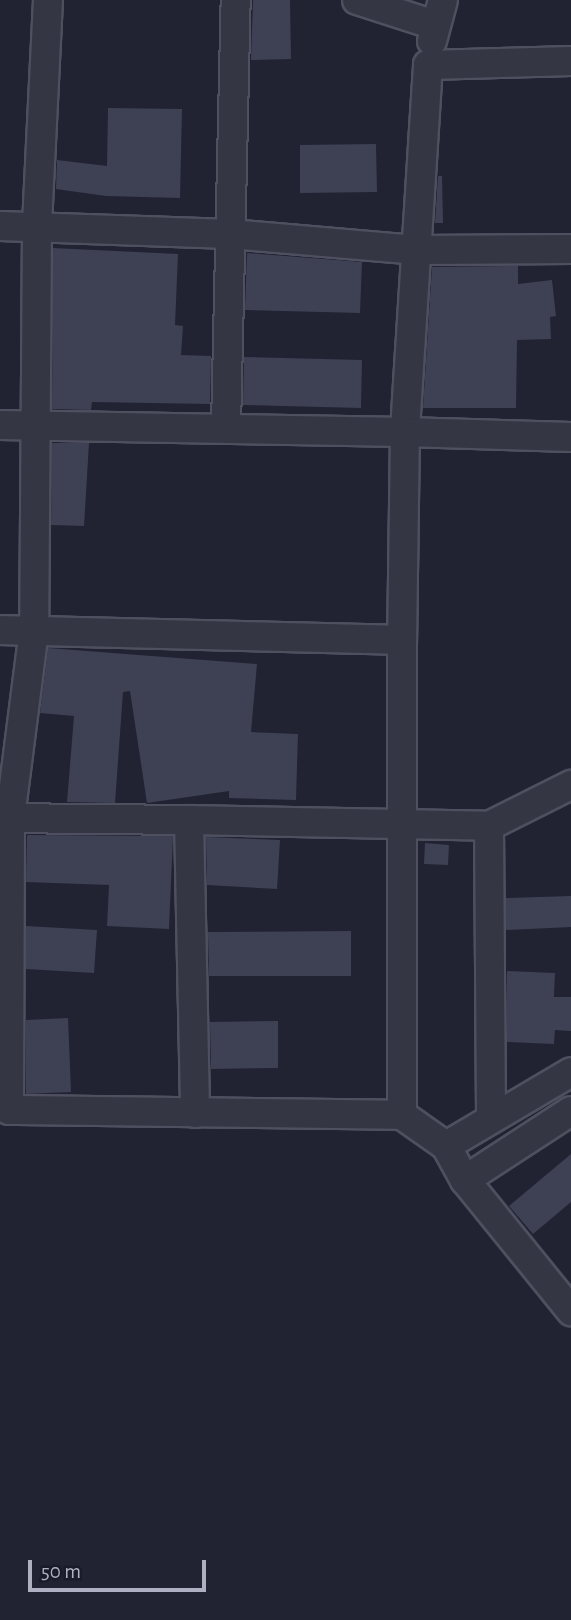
<!DOCTYPE html>
<html>
<head>
<meta charset="utf-8">
<style>
  body { margin:0 }
  #map { position:relative; width:571px; height:1620px; overflow:hidden; background:#212333; font-family:"Alegreya Sans",sans-serif }
  div>[style] { position:absolute }
  .building>* { inset:0; background:#3e4054 }
  .roads { filter:drop-shadow(2px 0 #4f505f) drop-shadow(-2px 0 #4f505f) drop-shadow(0 2px #4f505f) drop-shadow(0 -2px #4f505f) }
  .street>* { height:28px; margin:-14px; padding:0 14px; transform-origin:14px; border-radius:14px; background:#343644 }
  span { translate:-50% -50%; white-space:nowrap; text-align:center; line-height:1.15; -webkit-text-stroke:7px #1a1b29; paint-order:stroke }
  .scale { position:absolute; left:28px; top:1560px; width:178px; height:32px; box-sizing:border-box; border:4px solid #aeb0c1; border-top:0; padding-left:9px; font-size:21px; line-height:24px; white-space:nowrap; color:#aeb0c1; -webkit-text-stroke:5px #1a1b29; paint-order:stroke }
</style>
</head>
<body>
<div id="map">
  <div class="building">
    <div style="clip-path:polygon(253px 0,290px 0,291px 59px,251px 60px)"></div>
    <div style="clip-path:polygon(108px 108px,182px 109px,180px 198px,106px 196px,56px 189px,57px 160px,107px 166px)"></div>
    <div style="clip-path:polygon(376px 144px,377px 192px,300px 193px,300px 145px)"></div>
    <div style="clip-path:polygon(438px 176px,442px 176px,443px 223px,435px 223px)"></div>
    <div style="clip-path:polygon(53px 248px,178px 254px,175px 325px,183px 326px,181px 355px,211px 356px,210px 404px,92px 402px,91px 410px,52px 409px)"></div>
    <div style="clip-path:polygon(247px 253px,362px 262px,360px 313px,245px 310px)"></div>
    <div style="clip-path:polygon(518px 266px,518px 284px,552px 280px,556px 316px,550px 317px,551px 339px,517px 340px,516px 408px,423px 408px,432px 267px)"></div>
    <div style="clip-path:polygon(244px 357px,362px 360px,361px 408px,243px 405px)"></div>
    <div style="clip-path:polygon(52px 443px,89px 443px,84px 526px,51px 525px)"></div>
    <div style="clip-path:polygon(48px 648px,257px 664px,251px 732px,298px 734px,296px 800px,229px 798px,229px 791px,147px 803px,130px 691px,123px 692px,115px 803px,67px 802px,74px 716px,40px 713px)"></div>
    <div style="clip-path:polygon(27px 835px,173px 836px,169px 929px,107px 926px,109px 885px,26px 882px)"></div>
    <div style="clip-path:polygon(206px 837px,280px 840px,277px 889px,207px 885px)"></div>
    <div style="clip-path:polygon(425px 843px,449px 845px,448px 865px,424px 864px)"></div>
    <div style="clip-path:polygon(571px 896px,571px 927px,506px 930px,506px 898px)"></div>
    <div style="clip-path:polygon(26px 926px,97px 930px,94px 973px,26px 969px)"></div>
    <div style="clip-path:polygon(351px 931px,351px 976px,209px 976px,208px 932px)"></div>
    <div style="clip-path:polygon(507px 971px,555px 973px,554px 997px,571px 997px,571px 1031px,555px 1030px,554px 1044px,507px 1042px)"></div>
    <div style="clip-path:polygon(68px 1018px,71px 1092px,26px 1094px,26px 1020px)"></div>
    <div style="clip-path:polygon(278px 1021px,278px 1068px,211px 1069px,210px 1022px)"></div>
    <div style="clip-path:polygon(571px 1154px,571px 1202px,533px 1234px,509px 1206px)"></div>
  </div>
  <div class="roads">
    <div class="street">
      <div style="left:48px;top:0;width:227px;rotate:92.8deg"></div>
      <div style="left:37px;top:227px;width:403px;rotate:90.4deg"></div>
      <div style="left:34px;top:630px;width:190px;rotate:97.3deg"></div>
      <div style="left:10px;top:818px;width:292px;rotate:90.2deg"></div>
      <div style="left:9px;top:1110px;width:393px;rotate:0.7deg"></div>
      <div style="left:357px;top:0;width:82px;rotate:17.8deg"></div>
      <div style="left:432px;top:41px;width:42px;rotate:-75deg"></div>
      <div style="left:571px;top:61px;width:143px;rotate:178.4deg"></div>
      <div style="left:428px;top:65px;width:368px;rotate:93.6deg"></div>
      <div style="left:405px;top:432px;width:166px;rotate:1.7deg"></div>
      <div style="left:0;top:226px;width:230px;rotate:2deg"></div>
      <div style="left:230px;top:234px;width:189px;rotate:4.9deg"></div>
      <div style="left:418px;top:250px;width:153px;rotate:-0.4deg"></div>
      <div style="left:0;top:425px;width:405px;rotate:1deg"></div>
      <div style="left:405px;top:432px;width:208px;rotate:90.8deg"></div>
      <div style="left:226px;top:427px;width:427px;rotate:-88.7deg"></div>
      <div style="left:0;top:630px;width:402px;rotate:1.4deg"></div>
      <div style="left:402px;top:640px;width:475px;rotate:90deg"></div>
      <div style="left:402px;top:1115px;width:54px;rotate:35.2deg"></div>
      <div style="left:446px;top:1146px;width:39px;rotate:61deg"></div>
      <div style="left:465px;top:1180px;width:169px;rotate:51deg"></div>
      <div style="left:0;top:818px;width:189px;rotate:0.6deg"></div>
      <div style="left:189px;top:820px;width:293px;rotate:88.8deg"></div>
      <div style="left:189px;top:820px;width:300px;rotate:1.1deg"></div>
      <div style="left:489px;top:826px;width:92px;rotate:-26.6deg"></div>
      <div style="left:489px;top:826px;width:292px;rotate:89.6deg"></div>
      <div style="left:446px;top:1146px;width:145px;rotate:-30.6deg"></div>
      <div style="left:465px;top:1180px;width:126px;rotate:-33.1deg"></div>
    </div>
  </div>
  <div class="scale">50 m</div>
</div>
</body>
</html>
